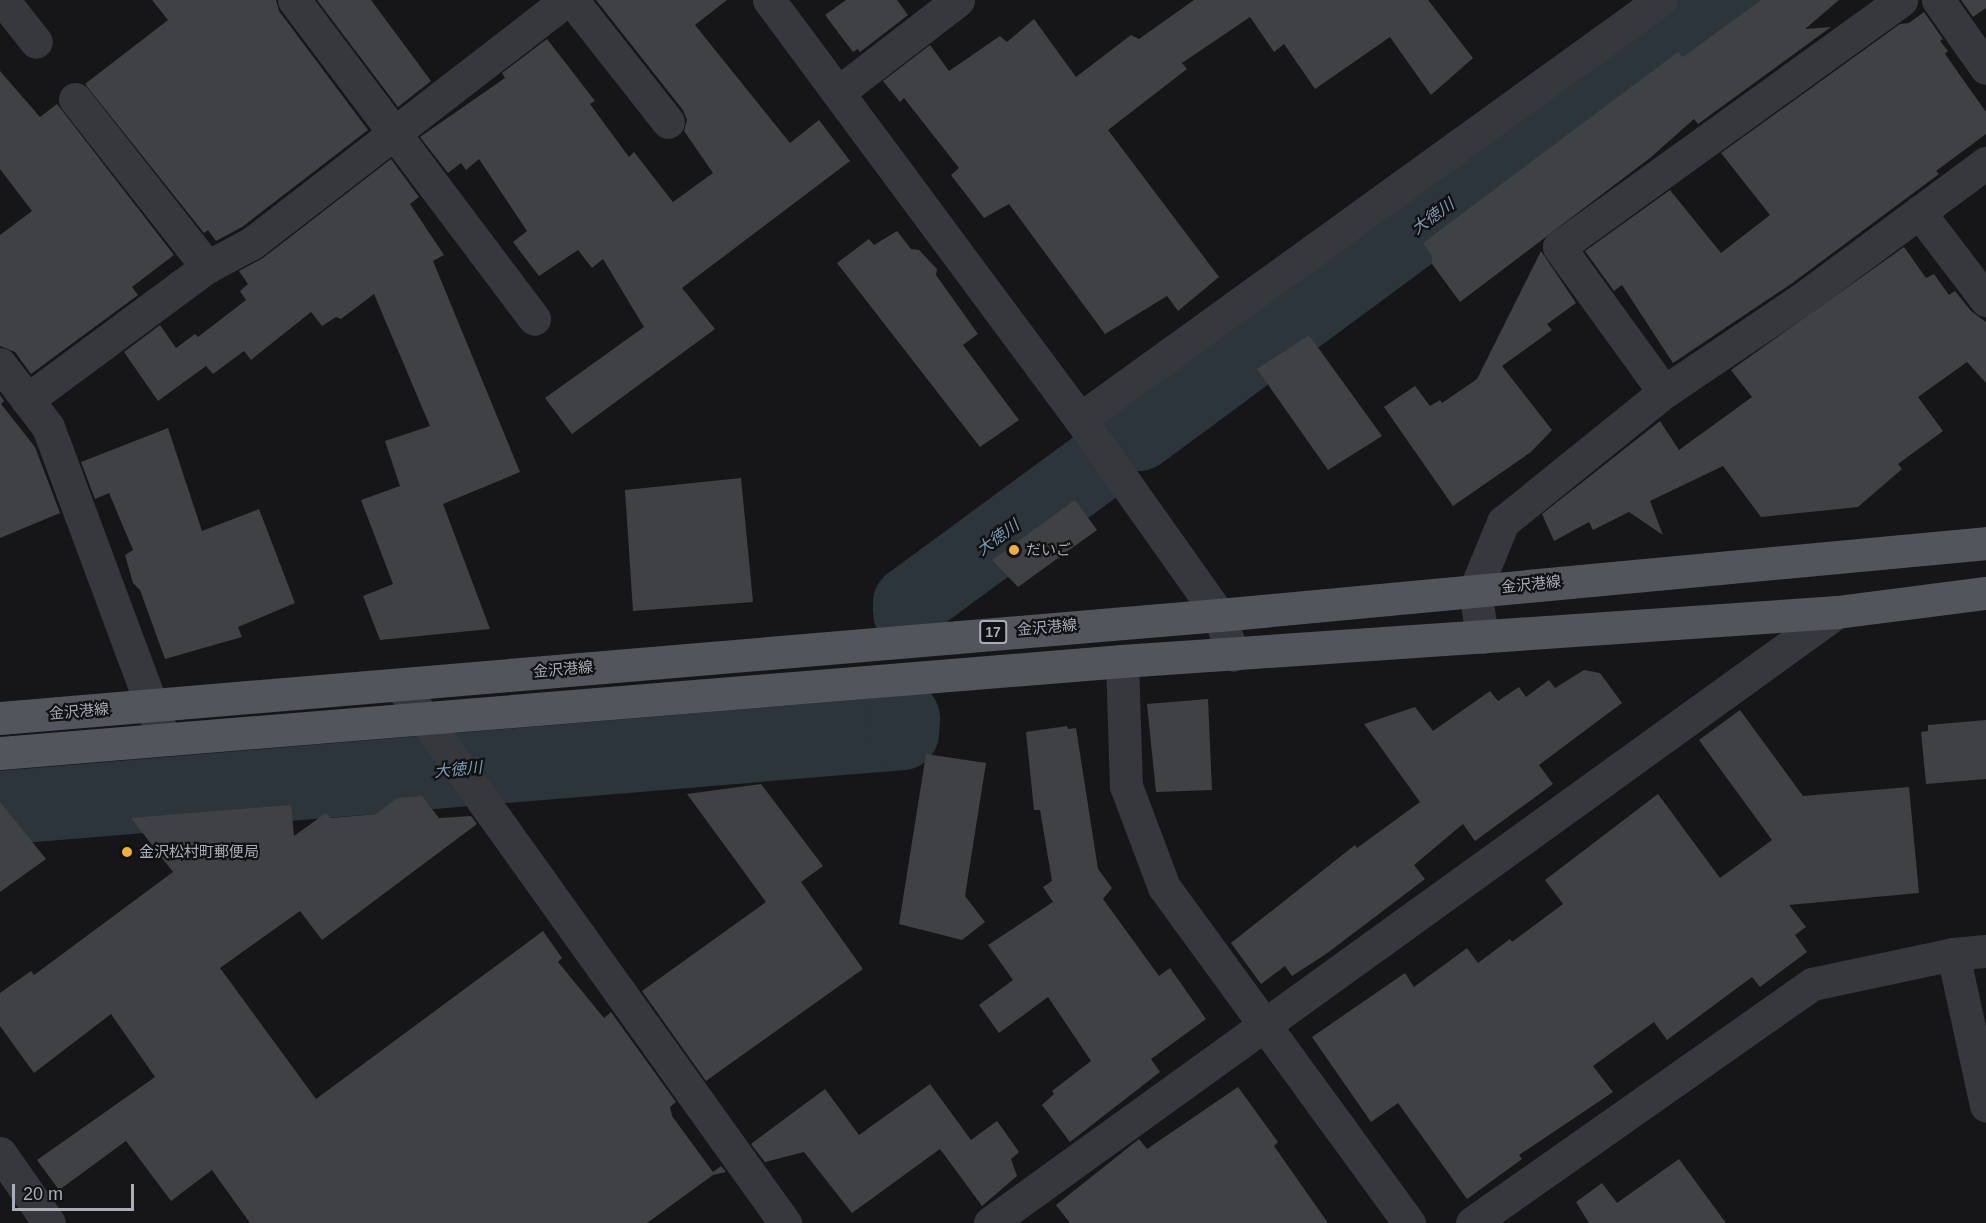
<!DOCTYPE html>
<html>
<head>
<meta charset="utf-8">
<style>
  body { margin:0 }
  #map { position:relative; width:1986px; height:1223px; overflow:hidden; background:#161618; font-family:Arial,"Noto Sans JP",sans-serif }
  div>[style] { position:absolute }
  .river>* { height:74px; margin:-37px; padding:0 37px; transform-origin:37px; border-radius:37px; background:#2c353c }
  .building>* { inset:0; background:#404145 }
  .minor>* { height:33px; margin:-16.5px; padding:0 16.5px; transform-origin:16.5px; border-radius:16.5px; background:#37383d }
  .primary>* { height:33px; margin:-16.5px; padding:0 16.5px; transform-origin:16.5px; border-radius:16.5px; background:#53555c }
  .dots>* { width:16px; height:16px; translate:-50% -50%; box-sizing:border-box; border:3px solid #111113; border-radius:50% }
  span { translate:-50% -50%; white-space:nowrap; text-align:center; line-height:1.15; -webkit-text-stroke:4.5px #111113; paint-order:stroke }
  .shield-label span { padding:2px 4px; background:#111113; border:2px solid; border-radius:4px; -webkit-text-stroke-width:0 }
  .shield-label { font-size:14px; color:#a8adb8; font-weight:700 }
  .poi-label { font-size:15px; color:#a8adb8 }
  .left { translate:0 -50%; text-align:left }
  .street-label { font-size:15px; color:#a8adb8 }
  .water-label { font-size:16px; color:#7f9bb3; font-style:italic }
  .scale { position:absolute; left:12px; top:1184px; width:122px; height:27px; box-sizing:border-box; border:3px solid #a8adb8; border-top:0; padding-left:8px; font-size:18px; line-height:21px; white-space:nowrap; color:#a8adb8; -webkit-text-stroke:4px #111113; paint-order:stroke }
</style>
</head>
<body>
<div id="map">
  <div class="river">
    <div style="left:1139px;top:434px;width:731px;rotate:-36.43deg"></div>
    <div style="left:910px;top:612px;width:9px;rotate:-90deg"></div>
    <div style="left:910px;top:603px;width:228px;rotate:-36.3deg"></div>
    <div style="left:0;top:808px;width:905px;rotate:-4.75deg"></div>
    <div style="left:902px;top:733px;width:15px;rotate:-86deg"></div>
  </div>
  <div class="building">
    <div style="clip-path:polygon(152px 0,276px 0,279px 11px,368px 130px,242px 227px,216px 241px,208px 230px,204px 233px,85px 84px,168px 20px)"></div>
    <div style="clip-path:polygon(317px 0,371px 0,431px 81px,398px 107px)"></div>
    <div style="clip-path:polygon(596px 0,727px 0,695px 25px,790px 143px,819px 120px,850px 161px,682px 288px,715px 329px,572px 434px,545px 398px,644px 327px,603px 259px,592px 268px,578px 250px,539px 276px,513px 242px,527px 231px,479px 159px,466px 170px,461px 163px,448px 173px,420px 137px,505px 78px,502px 73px,547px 39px,595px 101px,590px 104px,629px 157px,634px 152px,673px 202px,713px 173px,684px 131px,687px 120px,683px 110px)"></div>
    <div style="clip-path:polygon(846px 0,897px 0,908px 15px,860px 52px,858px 49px,853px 52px,825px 15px)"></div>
    <div style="clip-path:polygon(1194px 0,1428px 0,1473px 58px,1431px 95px,1390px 37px,1315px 89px,1284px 44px,1274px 52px,1250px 17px,1182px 63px,1187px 69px,1108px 130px,1219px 277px,1178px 311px,1167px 296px,1105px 334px,1009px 204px,984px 218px,951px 175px,959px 168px,904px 98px,900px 102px,883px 81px,930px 45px,949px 71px,1000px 36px,1007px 42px,1034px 19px,1076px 77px,1131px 35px,1139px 39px)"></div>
    <div style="clip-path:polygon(1761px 0,1839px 0,1805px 29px,1831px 27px,1698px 124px,1694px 119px,1650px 158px,1460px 302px,1432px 264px,1432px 256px,1423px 243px,1678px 52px,1683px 57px)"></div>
    <div style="clip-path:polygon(1961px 0,1986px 0,1986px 8px,1973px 17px)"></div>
    <div style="clip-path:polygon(1924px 12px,1943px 39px,1940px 41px,1948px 51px,1945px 54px,1986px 112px,1986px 134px,1936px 171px,1939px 174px,1791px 284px,1673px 363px,1622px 285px,1614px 291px,1585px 251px,1670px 190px,1721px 253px,1770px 215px,1721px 153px,1900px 24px,1909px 23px)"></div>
    <div style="clip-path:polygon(0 71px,40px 117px,57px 104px,174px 255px,132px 287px,138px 295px,31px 374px,15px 352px,0 346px,0 235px,32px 211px,0 169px)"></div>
    <div style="clip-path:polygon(391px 159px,419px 197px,410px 204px,444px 255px,433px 261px,520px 472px,443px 504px,490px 629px,380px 640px,363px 596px,393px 584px,361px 500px,400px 486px,385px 441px,430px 426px,374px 294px,341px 319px,336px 317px,322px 326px,311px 312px,251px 360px,244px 351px,213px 374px,206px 366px,158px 401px,124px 352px,160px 325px,176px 348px,195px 334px,198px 337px,246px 300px,240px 291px,248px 284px,239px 271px,263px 258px)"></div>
    <div style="clip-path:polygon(897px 231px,911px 249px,919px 250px,937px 269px,936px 275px,978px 334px,963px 345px,1019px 420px,980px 447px,837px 263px,869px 239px,874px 245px)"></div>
    <div style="clip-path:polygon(1904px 247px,1926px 278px,1934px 274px,1949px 295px,1955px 291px,1971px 311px,1986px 322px,1986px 383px,1967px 362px,1918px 397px,1943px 431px,1898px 464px,1902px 469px,1858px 507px,1761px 517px,1723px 466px,1650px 501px,1663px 535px,1629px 512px,1593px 530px,1589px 522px,1554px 541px,1542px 514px,1660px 421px,1679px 450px,1752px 397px,1731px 370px)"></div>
    <div style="clip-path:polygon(1541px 251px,1576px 303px,1547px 324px,1552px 330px,1502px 366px,1552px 430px,1531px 452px,1453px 506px,1384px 407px,1415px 386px,1430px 406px,1440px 400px,1442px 403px,1477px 379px)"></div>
    <div style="clip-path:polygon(1309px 335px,1382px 436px,1328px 470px,1257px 369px)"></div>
    <div style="clip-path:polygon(0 395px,4px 401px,1px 404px,35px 447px,60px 513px,0 538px)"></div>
    <div style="clip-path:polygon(168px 428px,202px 531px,259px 509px,295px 603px,238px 627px,242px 637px,165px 659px,140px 590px,133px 583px,125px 555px,133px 550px,109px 493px,95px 499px,81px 462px)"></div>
    <div style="clip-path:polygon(741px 478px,753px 602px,633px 611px,625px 490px)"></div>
    <div style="clip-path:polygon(1075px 500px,1097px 530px,1018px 587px,992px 560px)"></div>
    <div style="clip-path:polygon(1584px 670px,1600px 673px,1622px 703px,1539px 765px,1553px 784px,1475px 841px,1463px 824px,1414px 865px,1425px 879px,1326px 954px,1292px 976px,1285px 966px,1261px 984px,1231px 943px,1355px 845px,1357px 848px,1420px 802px,1364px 724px,1415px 707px,1433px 731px,1490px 691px,1498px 701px,1519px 687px,1526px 697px,1549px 680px,1555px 688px)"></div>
    <div style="clip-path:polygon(1208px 699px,1212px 790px,1156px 792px,1147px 704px)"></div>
    <div style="clip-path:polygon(1740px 710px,1803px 796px,1909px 787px,1919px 893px,1789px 905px,1806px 927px,1795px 935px,1807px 952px,1760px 987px,1752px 977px,1667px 1040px,1654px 1022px,1593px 1066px,1613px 1092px,1519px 1155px,1522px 1159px,1467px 1199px,1398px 1103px,1371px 1122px,1312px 1037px,1405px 973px,1414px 987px,1467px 948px,1478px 963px,1510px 939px,1512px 942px,1563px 904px,1545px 880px,1658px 794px,1720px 878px,1772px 840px,1699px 740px)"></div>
    <div style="clip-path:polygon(1986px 720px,1986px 779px,1926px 784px,1921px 732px,1928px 731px,1928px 725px)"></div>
    <div style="clip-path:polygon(1067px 726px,1068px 729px,1076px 728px,1098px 869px,1112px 888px,1103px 899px,1159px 976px,1170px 968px,1206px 1019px,1151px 1059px,1160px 1072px,1070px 1142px,1042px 1105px,1054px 1094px,1052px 1091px,1091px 1061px,1048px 997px,999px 1033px,979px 1005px,1013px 980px,988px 945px,1053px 902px,1043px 887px,1052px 881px,1040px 810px,1034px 810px,1026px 732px)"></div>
    <div style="clip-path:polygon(926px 754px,986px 763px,965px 896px,985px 922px,962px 940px,899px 924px)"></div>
    <div style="clip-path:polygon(761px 784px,823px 866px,801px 882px,863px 969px,706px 1081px,642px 991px,766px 902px,687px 794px)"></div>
    <div style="clip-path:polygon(422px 796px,439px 818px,471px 816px,477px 824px,322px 940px,300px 911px,220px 968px,316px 1099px,543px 931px,562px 958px,558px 962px,604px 1018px,611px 1012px,676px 1102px,670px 1107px,672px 1116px,713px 1172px,721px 1166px,726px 1172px,713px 1175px,647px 1223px,250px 1223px,212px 1170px,171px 1201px,126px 1141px,59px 1190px,37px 1160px,155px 1077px,111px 1014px,34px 1073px,0 1026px,0 993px,31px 971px,34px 975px,173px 872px,131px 818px,291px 805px,294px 836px,326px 813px,331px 818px,376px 814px,397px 798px)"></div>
    <div style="clip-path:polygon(0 802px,46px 859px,0 892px)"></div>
    <div style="clip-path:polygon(930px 1084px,971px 1140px,997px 1121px,1019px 1152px,1011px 1159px,1017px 1176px,982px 1206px,940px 1149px,852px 1213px,804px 1152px,765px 1162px,751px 1144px,825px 1089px,859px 1135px)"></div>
    <div style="clip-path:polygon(1238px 1087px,1278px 1142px,1274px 1146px,1328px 1223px,1070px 1223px,1056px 1205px,1139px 1139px,1147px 1149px)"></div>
    <div style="clip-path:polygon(1679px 1159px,1726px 1223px,1589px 1223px,1576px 1202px,1602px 1183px,1617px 1203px)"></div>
  </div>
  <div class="minor">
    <div style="left:3px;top:0;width:53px;rotate:51.8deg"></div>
    <div style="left:294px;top:0;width:399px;rotate:53deg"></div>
    <div style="left:572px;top:0;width:155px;rotate:51.8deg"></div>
    <div style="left:769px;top:0;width:522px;rotate:53.42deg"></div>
    <div style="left:1080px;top:419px;width:240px;rotate:54.7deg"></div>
    <div style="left:1219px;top:615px;width:42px;rotate:70.7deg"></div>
    <div style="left:1938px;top:0;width:83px;rotate:54.8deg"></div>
    <div style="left:840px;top:91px;width:149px;rotate:-37.6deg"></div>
    <div style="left:75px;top:99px;width:214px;rotate:51.8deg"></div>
    <div style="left:1919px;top:212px;width:111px;rotate:52.7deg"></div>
    <div style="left:0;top:364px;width:79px;rotate:52.7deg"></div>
    <div style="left:48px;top:427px;width:324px;rotate:69.6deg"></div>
    <div style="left:1664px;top:392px;width:179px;rotate:-125.9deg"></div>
    <div style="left:1559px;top:247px;width:422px;rotate:-35.8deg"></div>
    <div style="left:27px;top:400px;width:224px;rotate:-36.5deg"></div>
    <div style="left:207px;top:267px;width:51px;rotate:-28.1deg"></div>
    <div style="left:252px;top:243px;width:397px;rotate:-37.7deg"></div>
    <div style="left:1080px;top:419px;width:716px;rotate:-35.84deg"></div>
    <div style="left:1482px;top:637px;width:48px;rotate:-98.5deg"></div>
    <div style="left:1475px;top:590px;width:74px;rotate:-67.6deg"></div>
    <div style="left:1503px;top:522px;width:207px;rotate:-38.9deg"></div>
    <div style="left:1664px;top:392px;width:166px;rotate:-34deg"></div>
    <div style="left:1802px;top:299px;width:229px;rotate:-36.5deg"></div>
    <div style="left:1122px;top:661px;width:125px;rotate:88.2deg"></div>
    <div style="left:1126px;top:786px;width:108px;rotate:69.4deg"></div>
    <div style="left:1164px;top:887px;width:416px;rotate:53.9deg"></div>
    <div style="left:400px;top:685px;width:662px;rotate:54.41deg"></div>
    <div style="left:1986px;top:951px;width:33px;rotate:175deg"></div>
    <div style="left:1953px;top:954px;width:155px;rotate:77.7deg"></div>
    <div style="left:0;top:1153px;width:85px;rotate:55deg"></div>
    <div style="left:990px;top:1223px;width:1044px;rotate:-35.81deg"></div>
    <div style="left:1472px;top:1223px;width:416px;rotate:-35.1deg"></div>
    <div style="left:1812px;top:984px;width:144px;rotate:-12deg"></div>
  </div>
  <div class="primary">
    <div style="left:0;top:718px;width:1223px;rotate:-4.83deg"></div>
    <div style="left:1219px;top:615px;width:770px;rotate:-5.36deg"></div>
    <div style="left:0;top:753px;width:1126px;rotate:-4.69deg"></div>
    <div style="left:1122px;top:661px;width:717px;rotate:-3.92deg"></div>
    <div style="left:1837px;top:612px;width:150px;rotate:-7.3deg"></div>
  </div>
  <div class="dots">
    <div style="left:1014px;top:550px;background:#f2b134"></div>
    <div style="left:127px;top:852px;background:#f2b134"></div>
  </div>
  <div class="shield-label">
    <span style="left:993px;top:632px">17</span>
  </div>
  <div class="poi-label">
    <span class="left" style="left:1026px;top:550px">だいご</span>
    <span class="left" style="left:139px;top:852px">金沢松村町郵便局</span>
  </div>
  <div class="street-label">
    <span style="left:1531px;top:584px;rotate:-6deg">金沢港線</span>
    <span style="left:1047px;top:627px;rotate:-5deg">金沢港線</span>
    <span style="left:563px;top:669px;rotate:-5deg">金沢港線</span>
    <span style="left:79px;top:711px;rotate:-5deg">金沢港線</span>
  </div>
  <div class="water-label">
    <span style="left:1433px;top:217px;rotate:-36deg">大徳川</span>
    <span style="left:998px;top:538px;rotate:-36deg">大徳川</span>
    <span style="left:458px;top:770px;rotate:-5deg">大徳川</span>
  </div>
  <div class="scale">20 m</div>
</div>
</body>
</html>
